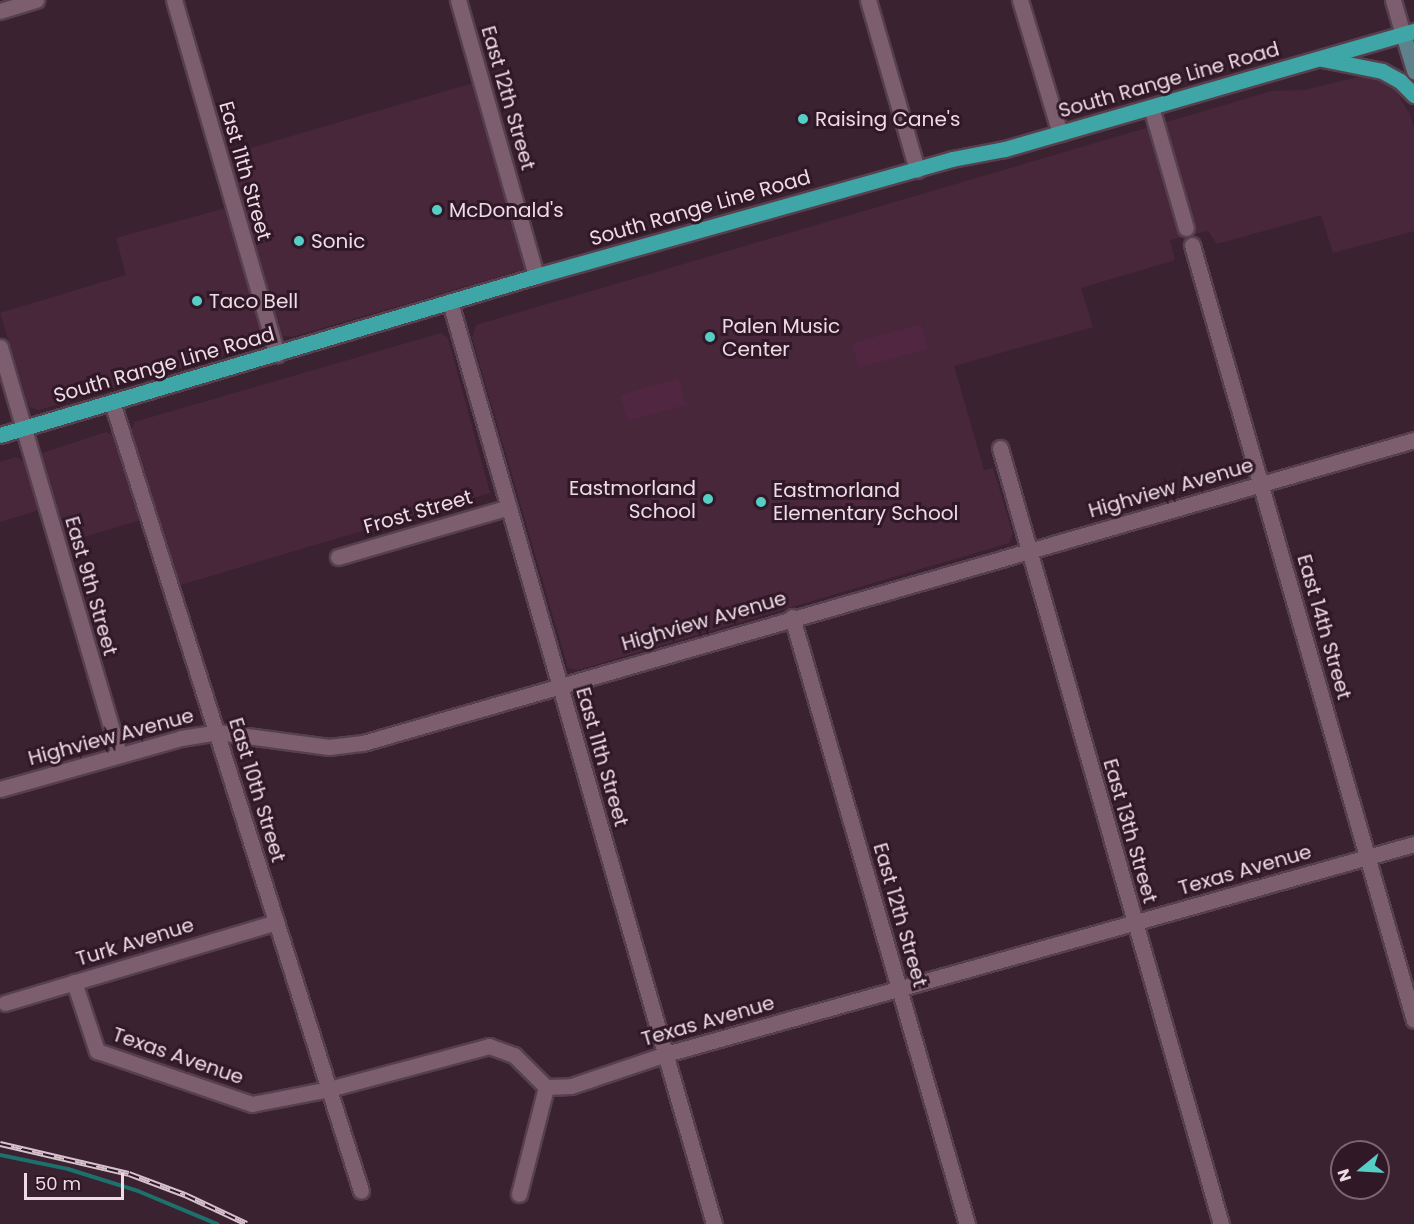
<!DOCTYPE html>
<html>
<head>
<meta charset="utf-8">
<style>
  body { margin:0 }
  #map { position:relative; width:1414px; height:1224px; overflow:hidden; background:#3b2231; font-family:Poppins,sans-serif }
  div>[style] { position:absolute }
  .built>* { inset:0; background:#48273b }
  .green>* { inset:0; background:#502640 }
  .stream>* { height:4px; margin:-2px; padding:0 2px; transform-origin:2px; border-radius:2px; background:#1c716c }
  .roads { filter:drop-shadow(2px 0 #57404e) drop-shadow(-2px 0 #57404e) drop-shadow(0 2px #57404e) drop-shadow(0 -2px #57404e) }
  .minor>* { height:15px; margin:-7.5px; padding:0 7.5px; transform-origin:7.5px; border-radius:7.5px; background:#7c5e6f }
  .tertiary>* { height:15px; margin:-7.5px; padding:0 7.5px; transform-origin:7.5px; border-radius:7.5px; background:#7c5e6f }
  .secondary>* { height:15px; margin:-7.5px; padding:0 7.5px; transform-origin:7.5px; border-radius:7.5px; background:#5d828b }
  .primary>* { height:15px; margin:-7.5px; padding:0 7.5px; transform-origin:7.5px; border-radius:7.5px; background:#3fa6a7 }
  .rail>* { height:6px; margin-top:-3px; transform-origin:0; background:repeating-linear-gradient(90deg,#311827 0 11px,#d6c3ce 0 22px); box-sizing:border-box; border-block:2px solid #d6c3ce }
  .dots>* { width:16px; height:16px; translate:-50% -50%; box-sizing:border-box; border:3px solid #311827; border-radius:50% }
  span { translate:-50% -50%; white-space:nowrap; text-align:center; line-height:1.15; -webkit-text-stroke:6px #311827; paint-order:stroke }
  .street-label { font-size:20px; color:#eddbe5 }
  .poi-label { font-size:20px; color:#eddbe5 }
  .left { translate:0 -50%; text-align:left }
  .right { translate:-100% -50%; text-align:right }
  .north { position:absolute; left:1330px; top:1140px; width:60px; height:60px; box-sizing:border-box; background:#311827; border:2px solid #7c6673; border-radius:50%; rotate:252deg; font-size:16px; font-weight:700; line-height:24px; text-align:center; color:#eddbe5 }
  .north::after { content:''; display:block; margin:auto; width:21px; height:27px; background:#55cec6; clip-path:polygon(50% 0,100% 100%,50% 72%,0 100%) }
  .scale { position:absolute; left:24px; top:1173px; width:100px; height:27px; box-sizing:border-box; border:3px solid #eddbe5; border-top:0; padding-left:8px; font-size:18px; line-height:21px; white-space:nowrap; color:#eddbe5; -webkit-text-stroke:4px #311827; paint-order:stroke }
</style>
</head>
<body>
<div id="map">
  <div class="built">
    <div style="clip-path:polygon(1365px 75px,1394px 87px,1410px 115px,1414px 127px,1414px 231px,1333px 253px,1321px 215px,1217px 244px,1208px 231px,1170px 240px,1175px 260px,1081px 288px,1093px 327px,954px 366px,984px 470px,993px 468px,1013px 534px,1009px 543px,578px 670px,568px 668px,472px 338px,476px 325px,1272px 91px,1305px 90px)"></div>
    <div style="clip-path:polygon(473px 83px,527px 262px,525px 269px,292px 337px,283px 336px,227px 155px)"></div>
    <div style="clip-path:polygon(226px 208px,263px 337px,261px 344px,39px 410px,29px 407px,0 313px,126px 275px,116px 238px)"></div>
    <div style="clip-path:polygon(441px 333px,448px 338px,490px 493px,177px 586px,130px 438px,134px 422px)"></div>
    <div style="clip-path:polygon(106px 432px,116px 436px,144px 519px,67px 542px,42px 453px)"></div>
    <div style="clip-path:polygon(16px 457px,25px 462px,39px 510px,0 522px,0 462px)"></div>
  </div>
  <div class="green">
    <div style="clip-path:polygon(921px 324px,928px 349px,859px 368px,852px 343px)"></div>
    <div style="clip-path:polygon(678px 378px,686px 405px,628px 421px,620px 395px)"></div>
    <div style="clip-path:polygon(842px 497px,867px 498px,867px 520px,841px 519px)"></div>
  </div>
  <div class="stream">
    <div style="left:0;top:1155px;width:69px;rotate:11.6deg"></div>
    <div style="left:68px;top:1169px;width:73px;rotate:17.4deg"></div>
    <div style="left:138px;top:1191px;width:86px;rotate:22.7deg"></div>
  </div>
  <div class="roads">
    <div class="minor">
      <div style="left:174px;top:0;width:369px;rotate:73.8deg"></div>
      <div style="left:458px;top:0;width:287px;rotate:74.2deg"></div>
      <div style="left:1020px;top:0;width:139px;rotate:73.3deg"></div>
      <div style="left:1393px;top:0;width:35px;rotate:74deg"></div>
      <div style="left:0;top:11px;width:38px;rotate:-17deg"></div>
      <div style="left:1151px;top:107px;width:126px;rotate:73.9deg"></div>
      <div style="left:1192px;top:245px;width:806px;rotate:74.02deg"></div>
      <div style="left:450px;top:302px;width:959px;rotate:74.02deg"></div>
      <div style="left:0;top:347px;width:425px;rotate:73.7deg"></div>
      <div style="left:112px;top:402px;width:827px;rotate:72.48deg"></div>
      <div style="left:1000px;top:448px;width:807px;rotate:74.1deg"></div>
      <div style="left:338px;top:557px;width:178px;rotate:-16.3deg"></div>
      <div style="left:792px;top:617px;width:632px;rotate:73.92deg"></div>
      <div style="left:0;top:789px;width:188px;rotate:-15.7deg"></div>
      <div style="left:181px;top:738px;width:36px;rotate:-9deg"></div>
      <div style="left:217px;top:732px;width:113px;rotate:7.6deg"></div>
      <div style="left:329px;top:747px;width:34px;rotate:-7deg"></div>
      <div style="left:363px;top:743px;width:1094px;rotate:-16.08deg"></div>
      <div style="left:74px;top:982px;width:73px;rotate:71.6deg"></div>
      <div style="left:97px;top:1051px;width:164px;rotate:18.9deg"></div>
      <div style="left:252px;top:1104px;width:78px;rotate:-11deg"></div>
      <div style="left:329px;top:1089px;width:166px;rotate:-15deg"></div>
      <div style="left:489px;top:1046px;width:27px;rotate:20deg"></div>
      <div style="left:514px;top:1055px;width:45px;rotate:45deg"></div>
      <div style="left:546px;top:1087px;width:25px;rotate:-2deg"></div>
      <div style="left:571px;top:1086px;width:100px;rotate:-18.6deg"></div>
      <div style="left:666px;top:1054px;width:777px;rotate:-15.68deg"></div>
      <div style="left:5px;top:1003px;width:283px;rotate:-16.6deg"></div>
      <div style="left:519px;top:1194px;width:110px;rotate:-75.8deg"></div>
    </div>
    <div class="tertiary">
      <div style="left:868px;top:0;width:177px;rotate:73.9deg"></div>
    </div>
    <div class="secondary">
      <div style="left:1403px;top:34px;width:39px;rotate:73deg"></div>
    </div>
    <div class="primary">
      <div style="left:1322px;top:59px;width:61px;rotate:11.3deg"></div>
      <div style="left:1382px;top:71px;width:21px;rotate:29deg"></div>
      <div style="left:1400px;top:81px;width:20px;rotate:45deg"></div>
      <div style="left:0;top:435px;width:559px;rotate:-16.52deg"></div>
      <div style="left:536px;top:276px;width:432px;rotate:-15.7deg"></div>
      <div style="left:952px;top:159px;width:54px;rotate:-10.7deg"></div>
      <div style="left:1005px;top:149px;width:426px;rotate:-16.1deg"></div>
    </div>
  </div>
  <div class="rail">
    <div style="left:0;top:1144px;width:132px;rotate:13.1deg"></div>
    <div style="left:129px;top:1174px;width:60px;rotate:20.6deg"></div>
    <div style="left:185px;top:1195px;width:68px;rotate:25.1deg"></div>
  </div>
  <div class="dots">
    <div style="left:803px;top:119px;background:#55cec6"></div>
    <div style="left:437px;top:210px;background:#55cec6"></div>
    <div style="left:299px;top:241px;background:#55cec6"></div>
    <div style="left:197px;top:301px;background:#55cec6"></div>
    <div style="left:710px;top:337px;background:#55cec6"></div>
    <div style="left:708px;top:499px;background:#55cec6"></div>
    <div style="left:761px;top:502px;background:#55cec6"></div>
  </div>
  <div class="street-label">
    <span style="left:1169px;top:80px;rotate:-16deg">South Range Line Road</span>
    <span style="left:508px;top:98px;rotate:74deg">East 12th Street</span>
    <span style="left:245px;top:171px;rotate:74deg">East 11th Street</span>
    <span style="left:700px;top:208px;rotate:-16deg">South Range Line Road</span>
    <span style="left:164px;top:365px;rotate:-16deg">South Range Line Road</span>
    <span style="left:1171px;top:488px;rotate:-16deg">Highview Avenue</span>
    <span style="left:418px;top:512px;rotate:-16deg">Frost Street</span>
    <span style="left:91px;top:586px;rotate:74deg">East 9th Street</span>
    <span style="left:704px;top:621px;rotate:-16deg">Highview Avenue</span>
    <span style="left:1324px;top:627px;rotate:74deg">East 14th Street</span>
    <span style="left:111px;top:737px;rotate:-15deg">Highview Avenue</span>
    <span style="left:602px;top:757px;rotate:74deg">East 11th Street</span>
    <span style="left:257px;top:790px;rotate:73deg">East 10th Street</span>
    <span style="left:1130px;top:831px;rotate:74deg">East 13th Street</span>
    <span style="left:1245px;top:870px;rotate:-16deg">Texas Avenue</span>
    <span style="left:900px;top:915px;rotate:74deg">East 12th Street</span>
    <span style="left:135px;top:942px;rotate:-17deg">Turk Avenue</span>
    <span style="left:708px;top:1021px;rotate:-16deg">Texas Avenue</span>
    <span style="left:178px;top:1056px;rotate:19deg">Texas Avenue</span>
  </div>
  <div class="poi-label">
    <span class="left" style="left:815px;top:119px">Raising Cane's</span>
    <span class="left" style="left:449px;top:210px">McDonald's</span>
    <span class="left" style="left:311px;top:241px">Sonic</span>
    <span class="left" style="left:209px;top:301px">Taco Bell</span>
    <span class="left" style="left:722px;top:338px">Palen Music<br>Center</span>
    <span class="right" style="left:696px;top:500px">Eastmorland<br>School</span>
    <span class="left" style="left:773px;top:502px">Eastmorland<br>Elementary School</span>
  </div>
  <div class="north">N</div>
  <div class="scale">50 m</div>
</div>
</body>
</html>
